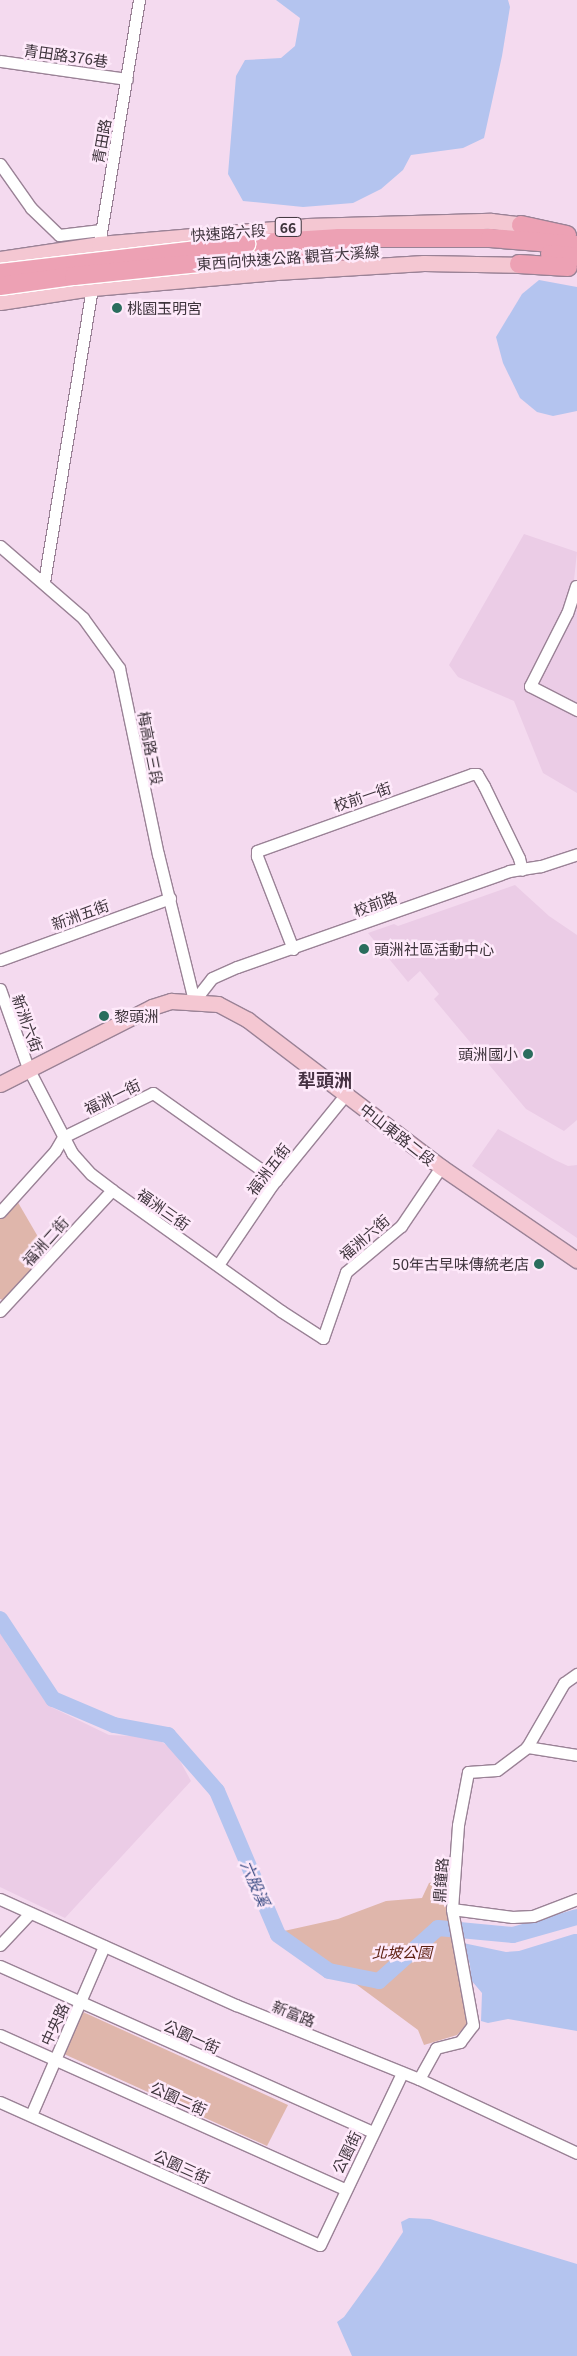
<!DOCTYPE html>
<html>
<head>
<meta charset="utf-8">
<style>
  body { margin:0 }
  #map { position:relative; width:577px; height:2356px; overflow:hidden; background:#f4daef; font-family:Georgia,"Noto Sans TC",serif }
  div>[style] { position:absolute }
  .built>* { inset:0; background:#ebcce6 }
  .green>* { inset:0; background:#dfb6ab }
  .water>* { inset:0; background:#b4c4ef }
  .river>* { height:16px; margin:-8px; padding:0 8px; transform-origin:8px; border-radius:8px; background:#b4c4ef }
  .roads { filter:drop-shadow(1px 0 #9a8296) drop-shadow(-1px 0 #9a8296) drop-shadow(0 1px #9a8296) drop-shadow(0 -1px #9a8296) }
  .minor>* { height:11px; margin:-5.5px; padding:0 5.5px; transform-origin:5.5px; border-radius:5.5px; background:#fff }
  .major>* { height:15px; margin:-7.5px; padding:0 7.5px; transform-origin:7.5px; border-radius:7.5px; background:#f4c7d2 }
  .highway>* { height:18px; margin:-9px; padding:0 9px; transform-origin:9px; border-radius:9px; background:#eda1b4 }
  .bridges { filter:drop-shadow(1px 0 #fff) drop-shadow(-1px 0 #fff) drop-shadow(0 1px #fff) drop-shadow(0 -1px #fff) }
  .highway-bridge>* { height:18px; margin:-9px; padding:0 9px; transform-origin:9px; border-radius:9px; background:#eda1b4 }
  .dots>* { width:14px; height:14px; translate:-50% -50%; box-sizing:border-box; border:2px solid #fee9fa; border-radius:50% }
  span { translate:-50% -50%; white-space:nowrap; text-align:center; line-height:1.15; -webkit-text-stroke:5px #fee9fa; paint-order:stroke }
  .shield-label span { padding:1px 4px; background:#fee9fa; border:1px solid; border-radius:4px; -webkit-text-stroke-width:0 }
  .shield-label { font-size:14px; color:#3e343c; font-weight:700 }
  .street-label { font-size:15px; color:#3e343c }
  .poi-label { font-size:15px; color:#3e343c }
  .left { translate:0 -50%; text-align:left }
  .right { translate:-100% -50%; text-align:right }
  .park-label { font-size:15px; color:#5c1f10; font-style:italic }
  .water-label { font-size:16px; color:#3e4f86; font-style:italic }
  .quarter-label { font-size:18px; color:#453142; font-weight:700 }
</style>
</head>
<body>
<div id="map">
  <div class="built">
    <div style="clip-path:polygon(524px 534px,577px 552px,574px 580px,577px 582px,577px 793px,543px 773px,514px 701px,458px 677px,449px 665px)"></div>
    <div style="clip-path:polygon(515px 885px,549px 916px,577px 935px,577px 1120px,564px 1131px,526px 1109px,434px 999px,439px 994px,420px 971px,408px 982px,368px 933px,394px 924px,398px 926px)"></div>
    <div style="clip-path:polygon(498px 1129px,555px 1160px,568px 1166px,577px 1165px,577px 1238px,472px 1166px)"></div>
    <div style="clip-path:polygon(0 1628px,6px 1643px,49px 1706px,109px 1735px,154px 1737px,174px 1750px,191px 1781px,65px 1918px,0 1887px)"></div>
  </div>
  <div class="green">
    <div style="clip-path:polygon(16px 1199px,48px 1254px,3px 1300px,0 1299px,0 1219px)"></div>
    <div style="clip-path:polygon(447px 1877px,447px 1908px,469px 2022px,457px 2035px,424px 2045px,418px 2030px,284px 1931px,338px 1919px,386px 1901px,422px 1898px,429px 1883px)"></div>
    <div style="clip-path:polygon(83px 2012px,288px 2105px,267px 2146px,64px 2054px)"></div>
  </div>
  <div class="water">
    <div style="clip-path:polygon(276px 0,508px 0,510px 7px,502px 56px,484px 138px,463px 148px,411px 155px,403px 170px,381px 189px,353px 203px,303px 207px,243px 201px,228px 174px,236px 76px,245px 60px,281px 58px,295px 46px,300px 18px)"></div>
    <div style="clip-path:polygon(539px 280px,577px 287px,577px 411px,553px 416px,537px 412px,520px 398px,503px 363px,496px 337px,522px 294px)"></div>
    <div style="clip-path:polygon(574px 1934px,577px 1934px,577px 2031px,508px 2019px,488px 2023px,481px 2021px,482px 1993px,471px 1980px,470px 1965px,463px 1943px,506px 1952px,519px 1951px)"></div>
    <div style="clip-path:polygon(409px 2218px,430px 2219px,577px 2264px,577px 2356px,352px 2356px,337px 2322px,344px 2317px,378px 2270px,403px 2232px,401px 2222px)"></div>
  </div>
  <div class="river">
    <div style="left:0;top:1619px;width:96px;rotate:56.5deg"></div>
    <div style="left:53px;top:1699px;width:66px;rotate:23.1deg"></div>
    <div style="left:114px;top:1725px;width:55px;rotate:10.5deg"></div>
    <div style="left:168px;top:1735px;width:74px;rotate:48.8deg"></div>
    <div style="left:217px;top:1791px;width:156px;rotate:67deg"></div>
    <div style="left:278px;top:1935px;width:62px;rotate:35.2deg"></div>
    <div style="left:329px;top:1971px;width:51px;rotate:11.3deg"></div>
    <div style="left:379px;top:1981px;width:79px;rotate:-41.9deg"></div>
    <div style="left:438px;top:1928px;width:75px;rotate:5.3deg"></div>
    <div style="left:513px;top:1935px;width:66px;rotate:-15.7deg"></div>
  </div>
  <div class="roads">
    <div class="minor">
      <div style="left:0;top:61px;width:128px;rotate:8.1deg"></div>
      <div style="left:0;top:164px;width:54px;rotate:54.8deg"></div>
      <div style="left:31px;top:208px;width:39px;rotate:44deg"></div>
      <div style="left:59px;top:235px;width:42px;rotate:-6.8deg"></div>
      <div style="left:0;top:546px;width:110px;rotate:40.9deg"></div>
      <div style="left:83px;top:618px;width:62px;rotate:54.2deg"></div>
      <div style="left:119px;top:668px;width:190px;rotate:78.2deg"></div>
      <div style="left:158px;top:854px;width:151px;rotate:76.2deg"></div>
      <div style="left:44px;top:582px;width:590px;rotate:-80.73deg"></div>
      <div style="left:576px;top:586px;width:28px;rotate:108deg"></div>
      <div style="left:567px;top:613px;width:82px;rotate:116.9deg"></div>
      <div style="left:530px;top:686px;width:53px;rotate:27.1deg"></div>
      <div style="left:293px;top:949px;width:100px;rotate:-111.2deg"></div>
      <div style="left:257px;top:856px;width:5px;rotate:-90deg"></div>
      <div style="left:257px;top:851px;width:228px;rotate:-19.7deg"></div>
      <div style="left:472px;top:774px;width:5px"></div>
      <div style="left:477px;top:774px;width:14px;rotate:60deg"></div>
      <div style="left:484px;top:786px;width:80px;rotate:64.1deg"></div>
      <div style="left:519px;top:858px;width:12px;rotate:76deg"></div>
      <div style="left:0;top:960px;width:181px;rotate:-20deg"></div>
      <div style="left:0;top:989px;width:84px;rotate:70.5deg"></div>
      <div style="left:28px;top:1068px;width:96px;rotate:62.6deg"></div>
      <div style="left:72px;top:1153px;width:28px;rotate:48deg"></div>
      <div style="left:91px;top:1174px;width:26px;rotate:37deg"></div>
      <div style="left:112px;top:1190px;width:208px;rotate:35.6deg"></div>
      <div style="left:281px;top:1311px;width:50px;rotate:32.7deg"></div>
      <div style="left:323px;top:1338px;width:70px;rotate:-70.8deg"></div>
      <div style="left:346px;top:1272px;width:72px;rotate:-39.9deg"></div>
      <div style="left:401px;top:1226px;width:71px;rotate:-55.9deg"></div>
      <div style="left:194px;top:1001px;width:29px;rotate:-52deg"></div>
      <div style="left:212px;top:978px;width:27px;rotate:-24deg"></div>
      <div style="left:237px;top:967px;width:288px;rotate:-19.4deg"></div>
      <div style="left:509px;top:871px;width:32px;rotate:-9deg"></div>
      <div style="left:541px;top:866px;width:38px;rotate:-18deg"></div>
      <div style="left:0;top:1212px;width:82px;rotate:-48deg"></div>
      <div style="left:55px;top:1151px;width:16px;rotate:-60deg"></div>
      <div style="left:63px;top:1137px;width:100px;rotate:-26.1deg"></div>
      <div style="left:153px;top:1093px;width:151px;rotate:35.3deg"></div>
      <div style="left:218px;top:1265px;width:97px;rotate:-56deg"></div>
      <div style="left:272px;top:1185px;width:117px;rotate:-50.9deg"></div>
      <div style="left:0;top:1311px;width:165px;rotate:-47.2deg"></div>
      <div style="left:527px;top:1747px;width:74px;rotate:-60deg"></div>
      <div style="left:564px;top:1683px;width:16px;rotate:-35deg"></div>
      <div style="left:0;top:1899px;width:259px;rotate:24.2deg"></div>
      <div style="left:236px;top:2005px;width:197px;rotate:22deg"></div>
      <div style="left:419px;top:2079px;width:174px;rotate:25.1deg"></div>
      <div style="left:452px;top:1909px;width:61px;rotate:7.6deg"></div>
      <div style="left:512px;top:1917px;width:21px;rotate:-3deg"></div>
      <div style="left:533px;top:1916px;width:47px;rotate:-21.1deg"></div>
      <div style="left:0;top:1945px;width:44px;rotate:-46.8deg"></div>
      <div style="left:0;top:1966px;width:408px;rotate:24deg"></div>
      <div style="left:0;top:2035px;width:378px;rotate:24.1deg"></div>
      <div style="left:419px;top:2079px;width:35px;rotate:-61deg"></div>
      <div style="left:436px;top:2048px;width:25px;rotate:-14deg"></div>
      <div style="left:460px;top:2042px;width:21px;rotate:-53deg"></div>
      <div style="left:473px;top:2025px;width:118px;rotate:-100.3deg"></div>
      <div style="left:452px;top:1909px;width:84px;rotate:-85.9deg"></div>
      <div style="left:458px;top:1825px;width:54px;rotate:-79.3deg"></div>
      <div style="left:468px;top:1772px;width:29px;rotate:-4deg"></div>
      <div style="left:497px;top:1770px;width:38px;rotate:-37deg"></div>
      <div style="left:527px;top:1747px;width:51px;rotate:9.1deg"></div>
      <div style="left:0;top:2102px;width:350px;rotate:24.1deg"></div>
      <div style="left:320px;top:2245px;width:191px;rotate:-64.5deg"></div>
      <div style="left:31px;top:2115px;width:184px;rotate:-66.6deg"></div>
    </div>
    <div class="major">
      <div style="left:0;top:259px;width:100px;rotate:-8.6deg"></div>
      <div style="left:99px;top:244px;width:209px;rotate:-4.9deg"></div>
      <div style="left:307px;top:226px;width:184px;rotate:-1.6deg"></div>
      <div style="left:491px;top:221px;width:42px;rotate:6.8deg"></div>
      <div style="left:0;top:302px;width:94px;rotate:-8.6deg"></div>
      <div style="left:93px;top:288px;width:184px;rotate:-5deg"></div>
      <div style="left:276px;top:272px;width:148px;rotate:-3.5deg"></div>
      <div style="left:424px;top:263px;width:107px;rotate:1.1deg"></div>
      <div style="left:0;top:1084px;width:170px;rotate:-26.9deg"></div>
      <div style="left:152px;top:1007px;width:20px;rotate:-18deg"></div>
      <div style="left:171px;top:1001px;width:47px;rotate:3.7deg"></div>
      <div style="left:218px;top:1004px;width:34px;rotate:28deg"></div>
      <div style="left:248px;top:1020px;width:243px;rotate:37.3deg"></div>
      <div style="left:441px;top:1167px;width:165px;rotate:34.4deg"></div>
    </div>
    <div class="highway">
      <div style="left:521px;top:225px;width:47px;rotate:12.3deg"></div>
      <div style="left:246px;top:244px;width:93px;rotate:-3.7deg"></div>
      <div style="left:339px;top:238px;width:151px"></div>
      <div style="left:490px;top:238px;width:87px;rotate:4.6deg"></div>
      <div style="left:550px;top:254px;width:27px;rotate:6deg"></div>
      <div style="left:247px;top:258px;width:119px;rotate:-3.8deg"></div>
      <div style="left:519px;top:264px;width:49px;rotate:3.5deg"></div>
    </div>
  </div>
  <div class="bridges">
    <div class="highway-bridge">
      <div style="left:0;top:273px;width:248px;rotate:-6.7deg"></div>
      <div style="left:0;top:286px;width:75px;rotate:-7.7deg"></div>
      <div style="left:74px;top:276px;width:174px;rotate:-5.9deg"></div>
    </div>
  </div>
  <div class="dots">
    <div style="left:117px;top:308px;background:#2a6d5d"></div>
    <div style="left:364px;top:949px;background:#2a6d5d"></div>
    <div style="left:104px;top:1016px;background:#2a6d5d"></div>
    <div style="left:528px;top:1054px;background:#2a6d5d"></div>
    <div style="left:539px;top:1264px;background:#2a6d5d"></div>
  </div>
  <div class="shield-label">
    <span style="left:288px;top:227px">66</span>
  </div>
  <div class="street-label">
    <span style="left:66px;top:55px;rotate:8deg">青田路376巷</span>
    <span style="left:101px;top:141px;rotate:-80deg">青田路</span>
    <span style="left:228px;top:232px;rotate:-4deg">快速路六段</span>
    <span style="left:288px;top:257px;rotate:-4deg">東西向快速公路 觀音大溪線</span>
    <span style="left:151px;top:748px;rotate:79deg">梅高路三段</span>
    <span style="left:362px;top:796px;rotate:-19deg">校前一街</span>
    <span style="left:375px;top:903px;rotate:-20deg">校前路</span>
    <span style="left:80px;top:914px;rotate:-20deg">新洲五街</span>
    <span style="left:28px;top:1023px;rotate:70deg">新洲六街</span>
    <span style="left:112px;top:1096px;rotate:-26deg">福洲一街</span>
    <span style="left:398px;top:1134px;rotate:38deg">中山東路二段</span>
    <span style="left:268px;top:1169px;rotate:-53deg">福洲五街</span>
    <span style="left:164px;top:1209px;rotate:35deg">福洲三街</span>
    <span style="left:364px;top:1237px;rotate:-41deg">福洲六街</span>
    <span style="left:45px;top:1241px;rotate:-48deg">福洲二街</span>
    <span style="left:440px;top:1880px;rotate:-86deg">鼎鐘路</span>
    <span style="left:294px;top:2013px;rotate:22deg">新富路</span>
    <span style="left:54px;top:2024px;rotate:-65deg">中央路</span>
    <span style="left:192px;top:2036px;rotate:24deg">公園一街</span>
    <span style="left:179px;top:2098px;rotate:24deg">公園二街</span>
    <span style="left:346px;top:2152px;rotate:-64deg">公園街</span>
    <span style="left:182px;top:2166px;rotate:24deg">公園三街</span>
  </div>
  <div class="poi-label">
    <span class="left" style="left:127px;top:308px">桃園玉明宮</span>
    <span class="left" style="left:374px;top:949px">頭洲社區活動中心</span>
    <span class="left" style="left:114px;top:1016px">黎頭洲</span>
    <span class="right" style="left:518px;top:1054px">頭洲國小</span>
    <span class="right" style="left:529px;top:1264px">50年古早味傳統老店</span>
  </div>
  <div class="park-label">
    <span style="left:402px;top:1952px">北坡公園</span>
  </div>
  <div class="water-label">
    <span style="left:256px;top:1883px;rotate:67deg">六股溪</span>
  </div>
  <div class="quarter-label">
    <span style="left:325px;top:1079px">犁頭洲</span>
  </div>
</div>
</body>
</html>
